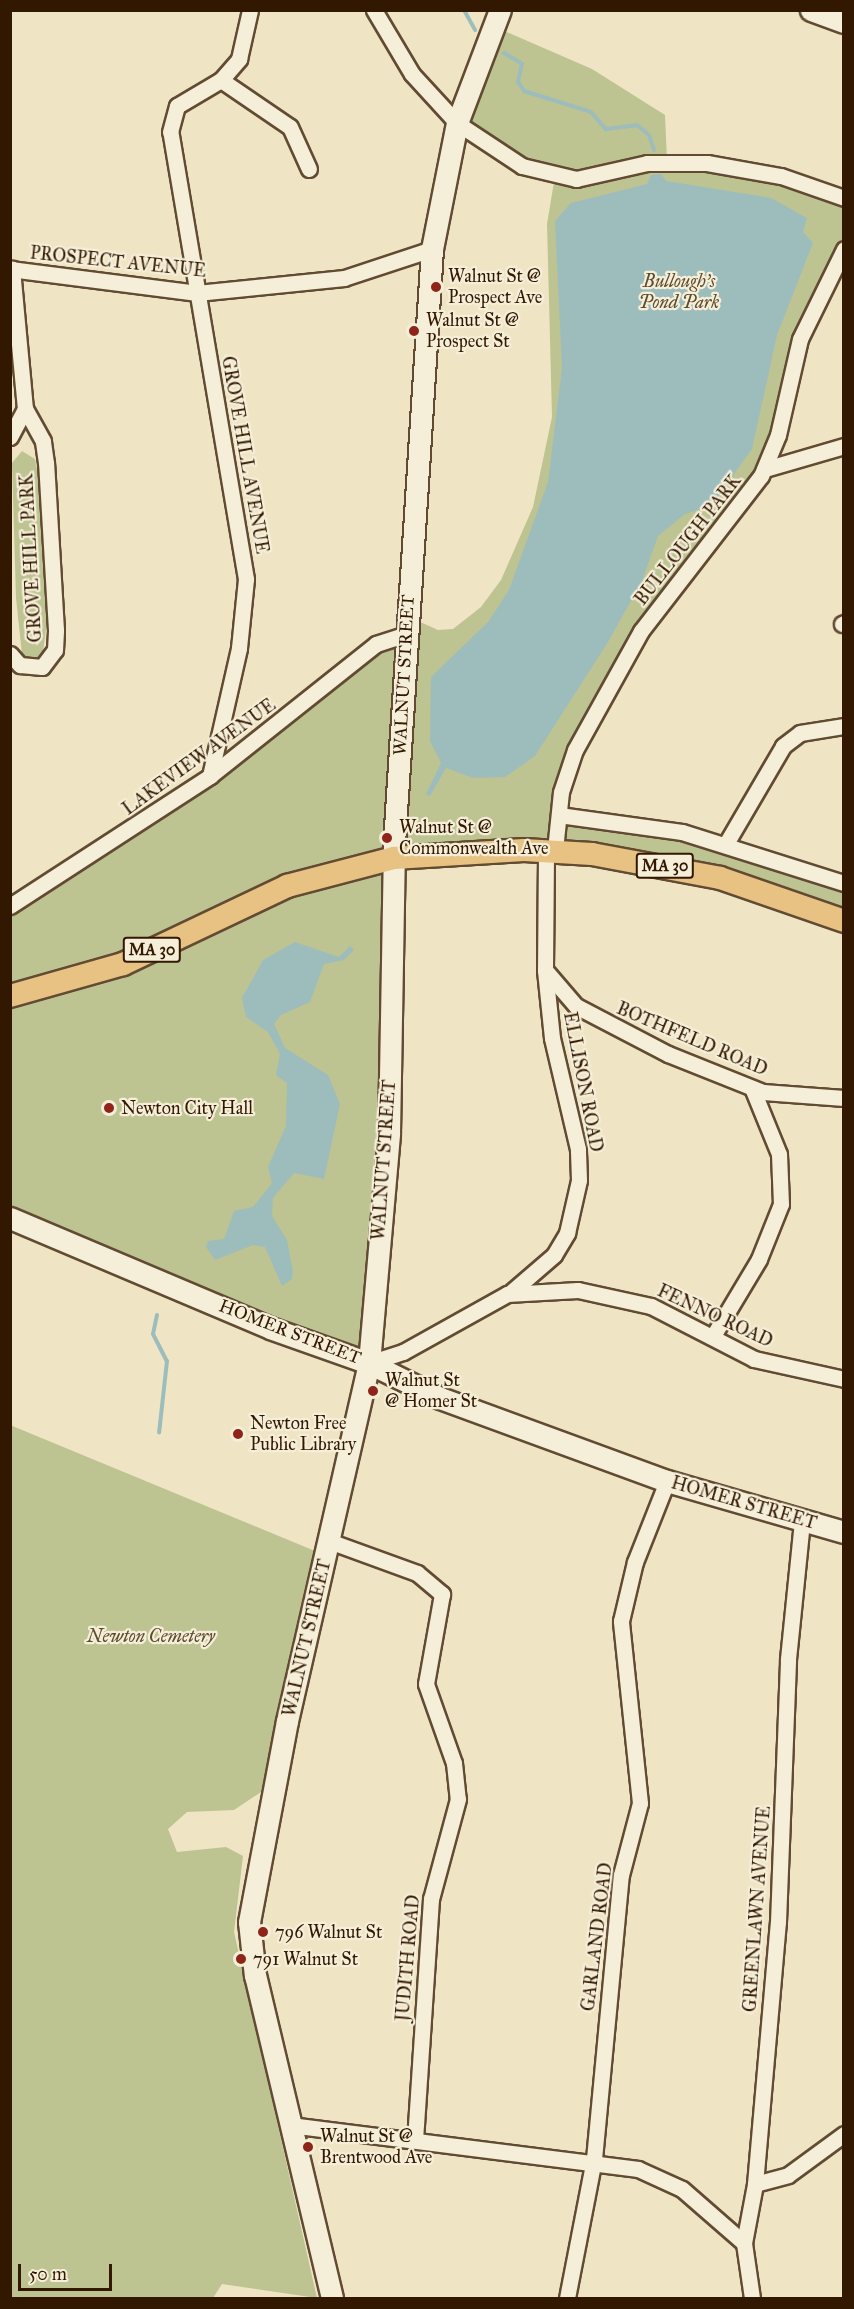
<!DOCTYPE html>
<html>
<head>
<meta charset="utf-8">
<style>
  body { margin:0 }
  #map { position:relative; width:854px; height:2309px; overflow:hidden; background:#efe5c4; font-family:"IM FELL Great Primer",serif }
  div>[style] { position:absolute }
  .green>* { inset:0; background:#bdc391 }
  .water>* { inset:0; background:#9dbdbd }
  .stream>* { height:4px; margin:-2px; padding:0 2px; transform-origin:2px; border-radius:2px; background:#9dbdbd }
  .roads { filter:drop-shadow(2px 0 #624b32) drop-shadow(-2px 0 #624b32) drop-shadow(0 2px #624b32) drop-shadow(0 -2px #624b32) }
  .street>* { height:15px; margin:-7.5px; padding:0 7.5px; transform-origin:7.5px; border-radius:7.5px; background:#f5eed9 }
  .secondary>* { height:21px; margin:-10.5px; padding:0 10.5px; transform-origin:10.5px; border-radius:10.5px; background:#f5eed9 }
  .primary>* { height:22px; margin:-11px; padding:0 11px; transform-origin:11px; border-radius:11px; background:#e8c282 }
  .dots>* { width:16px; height:16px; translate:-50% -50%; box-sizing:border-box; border:3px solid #f5eed9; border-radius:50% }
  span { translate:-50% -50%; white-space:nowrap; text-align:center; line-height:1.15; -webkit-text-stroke:4.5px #f5eed9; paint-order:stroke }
  .shield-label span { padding:2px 4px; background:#f5eed9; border:2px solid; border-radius:4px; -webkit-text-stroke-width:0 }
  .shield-label { font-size:16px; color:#331801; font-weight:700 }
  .street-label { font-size:18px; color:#331801 }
  .poi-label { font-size:18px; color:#331801 }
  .left { translate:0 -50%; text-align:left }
  .park-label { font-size:18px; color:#5c4b2c; font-style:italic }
  .frame { position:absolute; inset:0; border:12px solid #331801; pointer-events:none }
  .scale { position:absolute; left:18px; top:2264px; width:94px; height:27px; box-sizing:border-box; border:3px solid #331801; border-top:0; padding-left:8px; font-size:18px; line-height:21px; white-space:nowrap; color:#331801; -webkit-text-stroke:4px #f5eed9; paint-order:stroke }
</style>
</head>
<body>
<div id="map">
  <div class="green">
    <div style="clip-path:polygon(493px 26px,592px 69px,665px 115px,667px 161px,843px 198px,843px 249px,820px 292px,774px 448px,591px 716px,559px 815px,634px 823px,843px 883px,843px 921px,631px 860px,394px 858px,369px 1363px,11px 1218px,11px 906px,135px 828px,376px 644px,406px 634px,407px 616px,438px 630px,453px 629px,481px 607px,501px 580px,533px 507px,552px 417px,547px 224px,555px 176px,457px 123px)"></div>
    <div style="clip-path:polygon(22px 451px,35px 459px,41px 490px,48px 615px,42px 659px,26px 659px,22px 654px,16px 598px,12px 463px)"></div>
    <div style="clip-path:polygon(10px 1425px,315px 1551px,261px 1792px,234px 1810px,187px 1812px,168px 1829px,177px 1852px,226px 1847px,243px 1856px,234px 1932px,317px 2298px,222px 2284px,213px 2298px,11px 2298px)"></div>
  </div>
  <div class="water">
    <div style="clip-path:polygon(661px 174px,666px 181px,771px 198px,807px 218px,803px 232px,813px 243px,777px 335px,752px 449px,711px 506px,685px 514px,658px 536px,642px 581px,608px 642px,535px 756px,505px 777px,473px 778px,446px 768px,430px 796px,426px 794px,441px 763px,430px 741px,431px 677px,488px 622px,509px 590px,548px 482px,562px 368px,555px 221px,571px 203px,647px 184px,651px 175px)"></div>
    <div style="clip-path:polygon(295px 942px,339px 957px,350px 946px,354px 950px,344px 960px,324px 964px,310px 1002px,281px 1015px,274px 1024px,285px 1048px,328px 1075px,340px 1104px,324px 1179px,294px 1173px,273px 1198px,272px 1216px,287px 1240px,293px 1271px,292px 1279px,282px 1286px,265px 1247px,253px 1245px,215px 1260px,206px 1247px,208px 1241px,224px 1239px,234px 1211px,253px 1207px,272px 1183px,268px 1167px,286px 1126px,287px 1083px,276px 1075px,280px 1054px,268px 1032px,246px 1017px,242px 998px,263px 960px)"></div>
  </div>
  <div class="stream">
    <div style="left:464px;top:10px;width:23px;rotate:61deg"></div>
    <div style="left:504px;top:53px;width:21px;rotate:31deg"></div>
    <div style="left:522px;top:64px;width:18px;rotate:103deg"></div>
    <div style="left:518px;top:82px;width:11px;rotate:56deg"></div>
    <div style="left:524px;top:91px;width:70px;rotate:17.4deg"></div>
    <div style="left:591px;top:112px;width:23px;rotate:49deg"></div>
    <div style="left:606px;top:129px;width:31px;rotate:-7deg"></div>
    <div style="left:637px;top:125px;width:16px;rotate:40deg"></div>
    <div style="left:649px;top:135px;width:16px;rotate:72deg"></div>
    <div style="left:157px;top:1315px;width:19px;rotate:102deg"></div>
    <div style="left:153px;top:1334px;width:30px;rotate:63deg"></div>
    <div style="left:167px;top:1361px;width:72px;rotate:96.3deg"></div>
  </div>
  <div class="roads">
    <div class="street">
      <div style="left:374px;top:10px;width:74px;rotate:59.3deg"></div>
      <div style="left:412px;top:74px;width:67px;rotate:47.4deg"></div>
      <div style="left:457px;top:123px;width:78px;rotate:33.5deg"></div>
      <div style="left:522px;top:166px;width:56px;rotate:13.5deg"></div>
      <div style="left:576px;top:179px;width:73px;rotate:-12.7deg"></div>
      <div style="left:647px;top:163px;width:60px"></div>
      <div style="left:707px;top:163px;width:75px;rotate:10deg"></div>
      <div style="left:781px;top:176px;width:67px;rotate:19.2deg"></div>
      <div style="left:221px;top:80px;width:83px;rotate:34.3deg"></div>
      <div style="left:290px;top:127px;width:46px;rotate:65.7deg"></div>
      <div style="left:10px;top:269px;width:189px;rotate:7.3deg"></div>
      <div style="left:197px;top:293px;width:148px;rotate:-5.8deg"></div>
      <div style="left:344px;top:278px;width:93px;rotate:-18.2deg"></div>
      <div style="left:10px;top:437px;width:32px;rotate:-62deg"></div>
      <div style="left:765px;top:469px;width:82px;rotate:-16.2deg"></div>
      <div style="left:842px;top:624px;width:2px;rotate:-27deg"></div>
      <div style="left:10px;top:654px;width:15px;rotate:48deg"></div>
      <div style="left:20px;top:665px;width:22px;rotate:5deg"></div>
      <div style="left:42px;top:667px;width:21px;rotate:-53deg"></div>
      <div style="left:55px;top:650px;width:20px;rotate:-87deg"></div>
      <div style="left:56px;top:630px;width:167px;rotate:-93.4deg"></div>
      <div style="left:46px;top:463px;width:22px;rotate:-98deg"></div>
      <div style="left:43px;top:441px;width:37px;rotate:-119deg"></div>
      <div style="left:25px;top:409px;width:141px;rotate:-95.3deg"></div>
      <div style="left:210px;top:776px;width:131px;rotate:-77.2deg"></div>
      <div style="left:239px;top:648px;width:69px;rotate:-84.2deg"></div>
      <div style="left:246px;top:579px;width:453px;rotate:-99.6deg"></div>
      <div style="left:170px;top:132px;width:27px;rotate:-75deg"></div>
      <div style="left:177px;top:106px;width:51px;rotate:-30.6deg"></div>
      <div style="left:221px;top:80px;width:28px;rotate:-49deg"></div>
      <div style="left:239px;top:59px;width:50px;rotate:-77.3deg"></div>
      <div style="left:559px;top:815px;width:124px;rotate:7.9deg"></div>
      <div style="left:682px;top:832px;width:170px;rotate:17.5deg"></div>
      <div style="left:727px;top:842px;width:111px;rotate:-59.7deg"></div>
      <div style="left:783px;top:746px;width:21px;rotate:-37deg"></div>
      <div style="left:800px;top:733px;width:45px;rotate:-9deg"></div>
      <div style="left:555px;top:850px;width:58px;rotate:-84.1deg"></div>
      <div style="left:561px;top:792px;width:44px;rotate:-71.6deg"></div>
      <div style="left:575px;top:750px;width:136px;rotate:-61deg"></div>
      <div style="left:641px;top:631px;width:196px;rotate:-52.3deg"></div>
      <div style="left:761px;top:476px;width:44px;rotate:-67.5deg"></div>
      <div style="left:778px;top:435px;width:98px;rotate:-77.1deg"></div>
      <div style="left:800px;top:339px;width:100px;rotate:-63.9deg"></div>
      <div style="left:10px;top:906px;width:239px;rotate:-33deg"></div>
      <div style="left:210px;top:776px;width:212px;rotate:-38.5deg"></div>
      <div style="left:376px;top:644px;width:32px;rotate:-18deg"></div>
      <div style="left:545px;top:970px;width:48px;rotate:49.3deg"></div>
      <div style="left:576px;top:1006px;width:104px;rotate:27.6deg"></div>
      <div style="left:668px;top:1054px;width:102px;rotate:21.8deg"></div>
      <div style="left:763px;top:1092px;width:81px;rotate:4.2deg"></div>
      <div style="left:510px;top:1293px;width:58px;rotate:-40.8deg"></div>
      <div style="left:554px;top:1255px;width:26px;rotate:-59deg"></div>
      <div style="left:567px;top:1233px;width:54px;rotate:-77.2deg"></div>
      <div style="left:579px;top:1180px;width:31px;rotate:-92deg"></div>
      <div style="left:578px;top:1149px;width:114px;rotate:-103.2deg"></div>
      <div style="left:552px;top:1038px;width:68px;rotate:-95.9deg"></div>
      <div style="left:545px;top:970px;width:120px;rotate:-89.5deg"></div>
      <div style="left:713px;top:1336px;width:90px;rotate:-59.1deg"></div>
      <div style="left:759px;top:1259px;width:59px;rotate:-68.2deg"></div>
      <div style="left:781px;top:1204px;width:50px;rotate:-92.3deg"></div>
      <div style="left:779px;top:1154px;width:71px;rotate:-112.2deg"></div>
      <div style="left:369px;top:1363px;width:36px;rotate:-18deg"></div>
      <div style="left:403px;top:1352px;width:119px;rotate:-29.1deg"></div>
      <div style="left:507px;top:1294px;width:71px;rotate:-3.2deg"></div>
      <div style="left:578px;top:1290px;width:75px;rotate:12.4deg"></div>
      <div style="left:651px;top:1306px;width:116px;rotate:27.2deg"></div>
      <div style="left:754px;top:1359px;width:92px;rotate:12.5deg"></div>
      <div style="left:329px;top:1541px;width:94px;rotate:20deg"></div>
      <div style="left:417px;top:1573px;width:33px;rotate:40deg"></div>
      <div style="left:442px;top:1594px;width:91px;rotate:100.1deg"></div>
      <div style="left:426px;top:1684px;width:84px;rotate:70.5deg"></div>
      <div style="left:454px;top:1763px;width:36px;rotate:84deg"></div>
      <div style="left:458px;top:1799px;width:104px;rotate:105.1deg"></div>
      <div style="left:431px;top:1899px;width:241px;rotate:93.8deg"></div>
      <div style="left:290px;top:2125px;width:351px;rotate:7.2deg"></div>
      <div style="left:638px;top:2169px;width:48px;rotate:24.4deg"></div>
      <div style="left:682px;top:2189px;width:82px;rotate:41.1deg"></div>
      <div style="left:755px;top:2184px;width:34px;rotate:-15deg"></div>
      <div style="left:788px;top:2175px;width:69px;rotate:-36.2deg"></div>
      <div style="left:567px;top:2298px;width:142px;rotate:-79deg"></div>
      <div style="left:594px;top:2159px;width:285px;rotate:-84.6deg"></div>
      <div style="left:621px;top:1875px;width:74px;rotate:-75.2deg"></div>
      <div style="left:640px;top:1803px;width:183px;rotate:-96deg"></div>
      <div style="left:621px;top:1621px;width:61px;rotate:-76.7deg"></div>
      <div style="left:635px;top:1562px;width:87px;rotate:-68.4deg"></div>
      <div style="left:752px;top:2298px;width:56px;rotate:-98.3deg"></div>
      <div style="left:744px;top:2243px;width:60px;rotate:-79.4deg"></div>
      <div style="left:755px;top:2184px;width:263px;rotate:-85deg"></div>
      <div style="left:778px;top:1922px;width:263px;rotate:-87.8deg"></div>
      <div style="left:788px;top:1659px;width:140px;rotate:-84.2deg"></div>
    </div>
    <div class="secondary">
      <div style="left:811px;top:10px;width:35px;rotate:20deg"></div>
      <div style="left:10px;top:1218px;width:282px;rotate:22.9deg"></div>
      <div style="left:270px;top:1328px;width:105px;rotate:19.5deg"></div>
      <div style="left:369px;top:1363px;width:79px;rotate:26.2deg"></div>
      <div style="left:440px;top:1398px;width:242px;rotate:20.1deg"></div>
      <div style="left:667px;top:1481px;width:184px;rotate:16.1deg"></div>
      <div style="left:332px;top:2298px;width:331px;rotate:-103.4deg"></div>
      <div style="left:255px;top:1976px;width:54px;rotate:-96.3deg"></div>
      <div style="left:249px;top:1922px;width:205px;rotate:-79.3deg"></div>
      <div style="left:287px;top:1721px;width:367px;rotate:-77.1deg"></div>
      <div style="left:369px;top:1363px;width:231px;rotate:-85deg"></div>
      <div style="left:389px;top:1133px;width:290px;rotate:-89deg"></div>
      <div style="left:394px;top:843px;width:595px;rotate:-86.34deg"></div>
      <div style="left:432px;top:249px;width:128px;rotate:-78.8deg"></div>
      <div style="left:457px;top:123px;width:121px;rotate:-69.2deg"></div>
    </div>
    <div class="primary">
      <div style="left:10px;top:996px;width:117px;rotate:-15.8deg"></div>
      <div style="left:123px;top:964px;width:182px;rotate:-25.4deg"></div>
      <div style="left:287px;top:886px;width:111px;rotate:-14.7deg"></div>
      <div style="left:394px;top:858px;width:130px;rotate:-3.5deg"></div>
      <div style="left:524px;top:850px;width:68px;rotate:3.4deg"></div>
      <div style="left:592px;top:854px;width:130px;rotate:10.6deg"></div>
      <div style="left:720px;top:878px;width:131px;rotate:19.1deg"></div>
    </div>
  </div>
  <div class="dots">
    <div style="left:436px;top:287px;background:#8f2418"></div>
    <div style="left:414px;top:331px;background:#8f2418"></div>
    <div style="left:387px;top:838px;background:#8f2418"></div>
    <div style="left:109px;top:1108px;background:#8f2418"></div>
    <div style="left:373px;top:1391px;background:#8f2418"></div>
    <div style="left:238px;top:1434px;background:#8f2418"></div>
    <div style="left:263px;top:1932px;background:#8f2418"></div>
    <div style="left:241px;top:1959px;background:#8f2418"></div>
    <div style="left:308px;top:2147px;background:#8f2418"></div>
  </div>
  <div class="shield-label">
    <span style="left:665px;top:866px">MA 30</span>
    <span style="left:152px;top:950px">MA 30</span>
  </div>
  <div class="street-label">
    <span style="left:118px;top:262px;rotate:6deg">PROSPECT AVENUE</span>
    <span style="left:245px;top:455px;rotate:80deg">GROVE HILL AVENUE</span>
    <span style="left:688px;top:540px;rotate:-52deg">BULLOUGH PARK</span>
    <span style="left:31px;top:558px;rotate:-93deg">GROVE HILL PARK</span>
    <span style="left:404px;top:675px;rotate:-87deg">WALNUT STREET</span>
    <span style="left:199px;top:757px;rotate:-36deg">LAKEVIEW AVENUE</span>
    <span style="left:692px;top:1039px;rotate:23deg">BOTHFELD ROAD</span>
    <span style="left:583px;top:1082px;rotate:79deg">ELLISON ROAD</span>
    <span style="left:384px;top:1160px;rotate:-86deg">WALNUT STREET</span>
    <span style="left:715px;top:1316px;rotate:25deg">FENNO ROAD</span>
    <span style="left:290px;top:1332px;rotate:21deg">HOMER STREET</span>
    <span style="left:744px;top:1503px;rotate:16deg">HOMER STREET</span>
    <span style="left:307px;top:1638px;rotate:-77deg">WALNUT STREET</span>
    <span style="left:757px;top:1909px;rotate:-86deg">GREENLAWN AVENUE</span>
    <span style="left:597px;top:1937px;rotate:-83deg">GARLAND ROAD</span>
    <span style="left:408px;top:1958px;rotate:-85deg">JUDITH ROAD</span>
  </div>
  <div class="poi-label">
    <span class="left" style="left:448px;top:287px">Walnut St @<br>Prospect Ave</span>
    <span class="left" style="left:426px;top:331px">Walnut St @<br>Prospect St</span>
    <span class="left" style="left:399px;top:838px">Walnut St @<br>Commonwealth Ave</span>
    <span class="left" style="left:121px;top:1108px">Newton City Hall</span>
    <span class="left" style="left:385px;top:1391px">Walnut St<br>@ Homer St</span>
    <span class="left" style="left:250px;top:1434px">Newton Free<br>Public Library</span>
    <span class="left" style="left:275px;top:1932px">796 Walnut St</span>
    <span class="left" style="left:253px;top:1959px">791 Walnut St</span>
    <span class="left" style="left:320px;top:2147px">Walnut St @<br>Brentwood Ave</span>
  </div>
  <div class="park-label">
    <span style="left:679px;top:292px">Bullough's<br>Pond Park</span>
    <span style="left:151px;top:1636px">Newton Cemetery</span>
  </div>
  <div class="frame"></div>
  <div class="scale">50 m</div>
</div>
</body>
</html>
